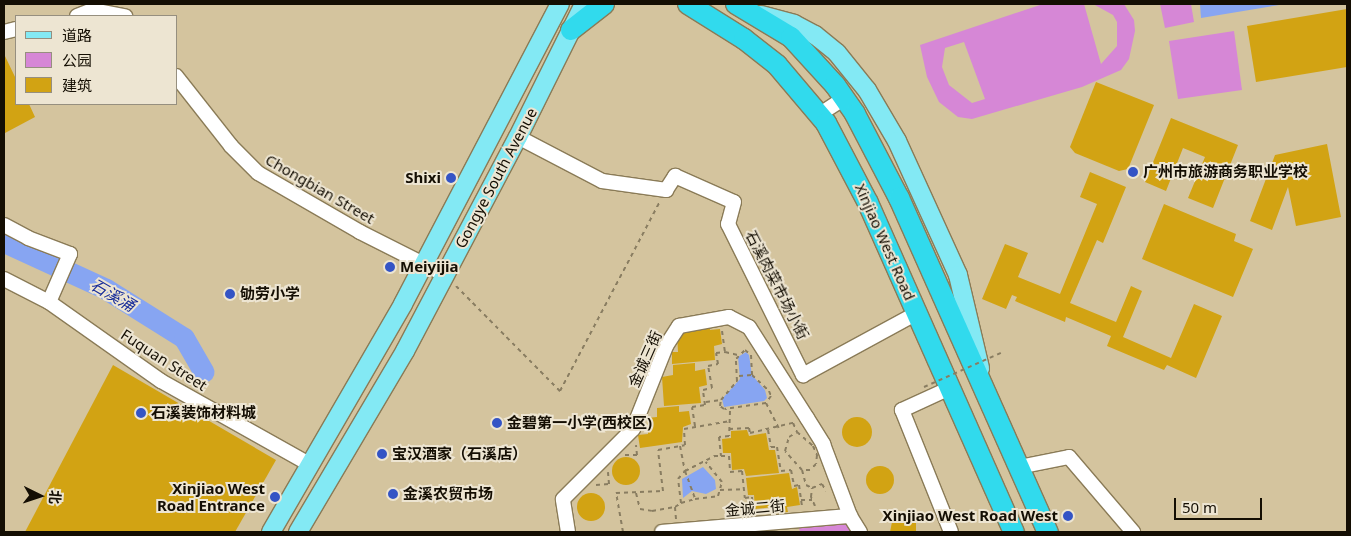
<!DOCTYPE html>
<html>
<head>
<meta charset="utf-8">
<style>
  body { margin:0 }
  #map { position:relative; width:1351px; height:536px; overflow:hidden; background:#d4c49e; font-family:"Noto Sans","Noto Sans SC",sans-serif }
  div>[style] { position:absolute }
  .green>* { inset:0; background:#d687d6 }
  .water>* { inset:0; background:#87a5f2 }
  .river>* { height:21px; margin:-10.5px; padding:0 10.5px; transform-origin:10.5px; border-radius:10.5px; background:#87a5f2 }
  .building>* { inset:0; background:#d2a313 }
  .round { border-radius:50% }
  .path>* { height:2px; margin-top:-1px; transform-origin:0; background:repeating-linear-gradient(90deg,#897d61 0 4px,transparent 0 8px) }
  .roads { filter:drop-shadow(1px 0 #8a7b57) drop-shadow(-1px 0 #8a7b57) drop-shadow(0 1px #8a7b57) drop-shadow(0 -1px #8a7b57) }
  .minor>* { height:14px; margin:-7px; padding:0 7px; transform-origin:7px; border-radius:7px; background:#fff }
  .major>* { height:18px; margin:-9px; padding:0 9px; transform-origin:9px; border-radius:9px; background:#83e9f4 }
  .highway>* { height:20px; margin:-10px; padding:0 10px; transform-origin:10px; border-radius:10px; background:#31daed }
  .path-bridge>* { height:2px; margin-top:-1px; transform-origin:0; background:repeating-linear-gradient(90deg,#897d61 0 4px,transparent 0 8px) }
  .dots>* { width:14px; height:14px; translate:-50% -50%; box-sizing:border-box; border:2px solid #ede5d2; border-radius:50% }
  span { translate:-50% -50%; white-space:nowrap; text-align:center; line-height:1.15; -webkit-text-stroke:4px #ede5d2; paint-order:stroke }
  .poi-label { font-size:15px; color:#140e03; font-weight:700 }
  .left { translate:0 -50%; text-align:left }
  .right { translate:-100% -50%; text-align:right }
  .street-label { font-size:15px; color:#140e03 }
  .water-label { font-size:16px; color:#182d9a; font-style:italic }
  .frame { position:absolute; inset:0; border:5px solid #140e03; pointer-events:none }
  .legend { position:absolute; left:15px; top:15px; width:162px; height:90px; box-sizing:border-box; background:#ede5d2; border:1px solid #968f7f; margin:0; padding:6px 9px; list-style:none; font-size:15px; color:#140e03 }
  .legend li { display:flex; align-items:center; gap:10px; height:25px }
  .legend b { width:25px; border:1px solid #968f7f }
  .north { position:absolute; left:15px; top:471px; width:50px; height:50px; -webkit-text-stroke:4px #ede5d2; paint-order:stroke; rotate:94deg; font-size:14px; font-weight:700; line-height:20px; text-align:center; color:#140e03 }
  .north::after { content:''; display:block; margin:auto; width:18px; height:22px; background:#140e03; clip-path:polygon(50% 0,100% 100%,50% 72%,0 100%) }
  .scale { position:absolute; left:1174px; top:498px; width:88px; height:22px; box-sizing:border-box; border:2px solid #140e03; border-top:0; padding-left:6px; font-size:15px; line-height:18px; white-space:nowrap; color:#140e03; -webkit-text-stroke:4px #ede5d2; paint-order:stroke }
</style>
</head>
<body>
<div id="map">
  <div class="green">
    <div style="clip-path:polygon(evenodd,1043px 4px,1084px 4px,1101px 64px,1117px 46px,1117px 22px,1113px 15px,1093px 4px,1124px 4px,1134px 20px,1135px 31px,1129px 59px,1121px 70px,1082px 87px,972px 119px,958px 117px,939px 102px,927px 77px,920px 45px,1043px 4px,964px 42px,985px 99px,972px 103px,949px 85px,942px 67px,945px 48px,964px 42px)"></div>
    <div style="clip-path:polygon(1160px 4px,1191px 4px,1194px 22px,1165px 28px)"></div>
    <div style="clip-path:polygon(1234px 31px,1242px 90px,1178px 99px,1169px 41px)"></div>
    <div style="clip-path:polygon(849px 523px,853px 532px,800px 532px,799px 528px)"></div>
  </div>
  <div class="water">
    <div style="clip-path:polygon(1200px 4px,1285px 4px,1201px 18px)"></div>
    <div style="clip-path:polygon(746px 352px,749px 355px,752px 375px,765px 390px,767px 398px,764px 401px,724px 407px,722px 399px,740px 379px,738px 357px)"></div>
    <div style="clip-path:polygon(703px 467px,715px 480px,716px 489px,706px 494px,692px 491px,683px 498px,682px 479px)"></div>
  </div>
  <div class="river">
    <div style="left:4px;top:242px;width:112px;rotate:24.7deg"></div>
    <div style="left:106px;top:289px;width:92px;rotate:32.1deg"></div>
    <div style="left:184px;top:338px;width:39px;rotate:60deg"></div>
  </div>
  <div class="building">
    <div style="clip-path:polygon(1347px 9px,1347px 67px,1256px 82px,1247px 26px)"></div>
    <div style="clip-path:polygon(4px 54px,16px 79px,16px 104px,29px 104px,35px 117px,5px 133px)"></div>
    <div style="clip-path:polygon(1096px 82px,1154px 105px,1128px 169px,1119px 171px,1075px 153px,1070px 147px)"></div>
    <div style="clip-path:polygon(1171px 118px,1238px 145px,1213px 208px,1188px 198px,1205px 157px,1183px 148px,1166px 191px,1145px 182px)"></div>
    <div style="clip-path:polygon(1327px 144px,1341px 217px,1296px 226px,1288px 187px,1272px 230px,1250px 221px,1275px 155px)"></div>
    <div style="clip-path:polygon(1090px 172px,1126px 187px,1103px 243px,1097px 240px,1070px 303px,1116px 322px,1131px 286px,1142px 291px,1123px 337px,1171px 358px,1194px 304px,1222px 316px,1196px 378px,1167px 365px,1164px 370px,1107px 346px,1111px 336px,1066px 317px,1065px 322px,1015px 301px,1017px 297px,1012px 295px,1006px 309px,982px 299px,1005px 244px,1028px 253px,1018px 277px,1060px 294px,1097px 204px,1080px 197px)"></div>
    <div style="clip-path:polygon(1164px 204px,1236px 234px,1234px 241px,1253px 249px,1233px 297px,1142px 259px)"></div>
    <div style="clip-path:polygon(709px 322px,710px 330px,720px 329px,722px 344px,714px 346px,715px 360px,672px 364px,672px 352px,678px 352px,677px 333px)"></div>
    <div style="clip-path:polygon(695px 363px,695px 371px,705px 369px,707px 385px,699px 387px,701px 403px,664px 406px,662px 377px,673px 375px,673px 365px)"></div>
    <div style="clip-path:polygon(113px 365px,276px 460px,235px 532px,25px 532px)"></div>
    <div style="clip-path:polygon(679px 406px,679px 412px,689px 411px,691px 424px,683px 427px,682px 442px,640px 448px,638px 435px,648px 434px,647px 418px,657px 417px,657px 408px)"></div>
    <div class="round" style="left:842px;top:417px;width:30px;height:30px"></div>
    <div style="clip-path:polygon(747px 430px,749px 436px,766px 433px,769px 450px,775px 450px,779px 473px,746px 476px,744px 469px,732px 470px,731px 453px,723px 453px,722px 439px,731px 438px,731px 431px)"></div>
    <div class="round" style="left:612px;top:457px;width:28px;height:28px"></div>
    <div class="round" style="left:866px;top:466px;width:28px;height:28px"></div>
    <div style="clip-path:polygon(789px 473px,792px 489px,797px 487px,800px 505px,787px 507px,788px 512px,776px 513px,775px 507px,755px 509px,754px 495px,748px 495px,746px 478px)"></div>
    <div class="round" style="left:577px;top:493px;width:28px;height:28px"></div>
    <div style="clip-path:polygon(906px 513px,916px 522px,916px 532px,890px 532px,893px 517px)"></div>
  </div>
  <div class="path">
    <div style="left:456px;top:286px;width:148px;rotate:45.3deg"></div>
    <div style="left:560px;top:391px;width:215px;rotate:-62.2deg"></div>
    <div style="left:722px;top:331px;width:21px;rotate:82deg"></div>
    <div style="left:725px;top:352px;width:13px;rotate:13deg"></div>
    <div style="left:745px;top:350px;width:8px;rotate:40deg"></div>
    <div style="left:751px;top:355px;width:20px;rotate:87deg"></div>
    <div style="left:752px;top:375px;width:23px;rotate:43deg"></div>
    <div style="left:769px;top:391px;width:5px;rotate:68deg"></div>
    <div style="left:771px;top:396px;width:9px;rotate:126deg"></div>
    <div style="left:766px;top:403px;width:42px;rotate:171.9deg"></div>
    <div style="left:724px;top:409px;width:5px;rotate:-143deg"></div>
    <div style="left:720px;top:406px;width:6px;rotate:-81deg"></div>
    <div style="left:721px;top:400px;width:25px;rotate:-50deg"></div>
    <div style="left:737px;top:381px;width:22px;rotate:-93deg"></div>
    <div style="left:736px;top:359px;width:13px;rotate:-45deg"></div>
    <div style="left:739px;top:376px;width:13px;rotate:-4deg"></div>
    <div style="left:706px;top:402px;width:15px;rotate:-8deg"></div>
    <div style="left:766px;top:403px;width:28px;rotate:63deg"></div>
    <div style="left:730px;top:411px;width:25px;rotate:92deg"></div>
    <div style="left:729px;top:436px;width:10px;rotate:174deg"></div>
    <div style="left:719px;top:437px;width:19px;rotate:84deg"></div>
    <div style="left:721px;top:456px;width:8px"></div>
    <div style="left:729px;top:456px;width:16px;rotate:86deg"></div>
    <div style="left:730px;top:472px;width:12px;rotate:-5deg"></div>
    <div style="left:742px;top:471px;width:27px;rotate:84deg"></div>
    <div style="left:745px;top:498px;width:7px;rotate:-8deg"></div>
    <div style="left:752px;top:497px;width:15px;rotate:86deg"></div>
    <div style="left:793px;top:423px;width:10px;rotate:66deg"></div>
    <div style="left:695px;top:426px;width:19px;rotate:-99deg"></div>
    <div style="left:692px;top:407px;width:13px;rotate:-9deg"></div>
    <div style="left:705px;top:405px;width:15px;rotate:-98deg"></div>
    <div style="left:703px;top:390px;width:9px;rotate:-13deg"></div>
    <div style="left:712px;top:388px;width:22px;rotate:-100deg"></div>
    <div style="left:708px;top:366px;width:10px;rotate:-11deg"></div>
    <div style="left:718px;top:364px;width:11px;rotate:-100deg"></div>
    <div style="left:716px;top:353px;width:9px;rotate:-6deg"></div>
    <div style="left:729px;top:429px;width:20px;rotate:-3deg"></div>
    <div style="left:749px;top:428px;width:5px;rotate:79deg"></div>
    <div style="left:750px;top:433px;width:47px;rotate:-13.4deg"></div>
    <div style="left:768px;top:430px;width:17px;rotate:80deg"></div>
    <div style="left:771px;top:447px;width:6px"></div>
    <div style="left:777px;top:447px;width:24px;rotate:81deg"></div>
    <div style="left:781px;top:471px;width:10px;rotate:-6deg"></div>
    <div style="left:791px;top:470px;width:16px;rotate:79deg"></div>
    <div style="left:794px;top:486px;width:5px;rotate:-11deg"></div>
    <div style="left:799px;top:485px;width:22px;rotate:82deg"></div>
    <div style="left:797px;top:432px;width:21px;rotate:41deg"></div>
    <div style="left:813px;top:446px;width:10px;rotate:66deg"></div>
    <div style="left:817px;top:455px;width:9px;rotate:96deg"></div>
    <div style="left:816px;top:464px;width:8px;rotate:135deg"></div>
    <div style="left:810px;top:470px;width:8px;rotate:180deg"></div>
    <div style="left:802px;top:470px;width:25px;rotate:-132deg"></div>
    <div style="left:785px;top:451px;width:15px;rotate:-74deg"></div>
    <div style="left:789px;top:437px;width:9px;rotate:-32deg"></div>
    <div style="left:680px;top:446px;width:25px;rotate:79deg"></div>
    <div style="left:685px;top:471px;width:33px;rotate:-27deg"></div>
    <div style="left:714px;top:456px;width:7px"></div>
    <div style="left:625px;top:455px;width:12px"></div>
    <div style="left:637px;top:455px;width:10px;rotate:-96deg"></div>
    <div style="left:802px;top:470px;width:16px;rotate:75deg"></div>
    <div style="left:806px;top:485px;width:7px;rotate:27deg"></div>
    <div style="left:596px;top:485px;width:13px;rotate:-4deg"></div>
    <div style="left:609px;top:484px;width:12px;rotate:-95deg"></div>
    <div style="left:720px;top:490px;width:24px;rotate:-2deg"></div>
    <div style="left:636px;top:493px;width:16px;rotate:76deg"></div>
    <div style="left:640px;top:509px;width:12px;rotate:9deg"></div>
    <div style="left:652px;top:511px;width:23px;rotate:-10deg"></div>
    <div style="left:801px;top:500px;width:11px"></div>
    <div style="left:681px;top:503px;width:15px;rotate:-16deg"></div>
    <div style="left:815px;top:506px;width:10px;rotate:-114deg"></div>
    <div style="left:811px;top:497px;width:9px;rotate:-84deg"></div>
    <div style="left:812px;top:488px;width:11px;rotate:-22deg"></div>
    <div style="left:822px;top:484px;width:8px;rotate:60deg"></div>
    <div style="left:676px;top:519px;width:12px;rotate:-95deg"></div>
    <div style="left:675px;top:507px;width:7px;rotate:-34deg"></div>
    <div style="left:681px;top:503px;width:24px;rotate:-97deg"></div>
    <div style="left:678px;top:479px;width:11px;rotate:-49deg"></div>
    <div style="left:685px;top:471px;width:30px;rotate:70deg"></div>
    <div style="left:695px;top:499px;width:23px;rotate:-7deg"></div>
    <div style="left:718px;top:496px;width:15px;rotate:-74deg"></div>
    <div style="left:722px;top:482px;width:26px;rotate:-129deg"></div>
    <div style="left:623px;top:532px;width:40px;rotate:-100deg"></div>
    <div style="left:616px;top:493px;width:47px;rotate:-2.4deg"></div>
    <div style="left:663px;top:491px;width:41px;rotate:-97deg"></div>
    <div style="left:658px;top:450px;width:27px;rotate:-10deg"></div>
    <div style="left:685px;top:445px;width:16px;rotate:-94deg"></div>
    <div style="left:684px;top:429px;width:47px;rotate:-9.9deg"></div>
  </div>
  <div class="roads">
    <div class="minor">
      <div style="left:93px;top:10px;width:33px;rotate:11deg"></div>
      <div style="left:77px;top:16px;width:17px;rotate:-21deg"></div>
      <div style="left:4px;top:32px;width:12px;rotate:-14deg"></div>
      <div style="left:176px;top:76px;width:89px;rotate:51.8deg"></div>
      <div style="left:231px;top:146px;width:38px;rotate:45deg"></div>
      <div style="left:258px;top:173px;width:118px;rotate:30deg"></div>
      <div style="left:360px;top:232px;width:95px;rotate:26.8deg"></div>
      <div style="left:820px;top:114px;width:30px;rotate:-33deg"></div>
      <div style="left:518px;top:137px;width:95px;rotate:27.6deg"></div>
      <div style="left:602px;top:181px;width:65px;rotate:8deg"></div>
      <div style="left:666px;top:190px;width:17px;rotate:-57deg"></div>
      <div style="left:675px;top:176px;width:64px;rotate:23.8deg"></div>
      <div style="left:734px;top:202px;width:23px;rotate:105deg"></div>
      <div style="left:728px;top:224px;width:169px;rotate:63.6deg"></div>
      <div style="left:803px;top:375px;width:130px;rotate:-28.5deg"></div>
      <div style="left:4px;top:225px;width:27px;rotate:28deg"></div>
      <div style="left:28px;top:238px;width:45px;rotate:20.9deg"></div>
      <div style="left:70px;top:254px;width:52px;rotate:113.6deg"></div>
      <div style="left:4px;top:279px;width:51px;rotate:27.1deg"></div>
      <div style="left:49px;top:302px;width:137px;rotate:35.2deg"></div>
      <div style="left:161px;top:381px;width:170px;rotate:29.3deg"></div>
      <div style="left:950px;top:388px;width:53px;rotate:155.4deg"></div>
      <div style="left:902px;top:410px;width:131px;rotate:68.1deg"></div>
      <div style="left:1019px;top:467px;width:51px;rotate:-11.3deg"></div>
      <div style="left:1069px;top:457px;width:99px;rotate:49.5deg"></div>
      <div style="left:568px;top:532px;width:33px;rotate:-99deg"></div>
      <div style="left:563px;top:499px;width:99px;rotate:-45deg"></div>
      <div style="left:633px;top:429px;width:89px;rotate:-68.3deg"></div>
      <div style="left:666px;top:346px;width:24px;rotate:-57deg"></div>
      <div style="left:679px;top:326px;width:51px;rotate:-10.2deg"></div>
      <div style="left:729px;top:317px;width:22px;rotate:27deg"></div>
      <div style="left:749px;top:327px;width:108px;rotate:57.5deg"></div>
      <div style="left:807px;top:418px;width:31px;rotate:58deg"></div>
      <div style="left:823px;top:444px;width:77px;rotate:69.4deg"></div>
      <div style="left:850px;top:516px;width:19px;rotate:58deg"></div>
      <div style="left:662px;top:532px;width:189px;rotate:-4.9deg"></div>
    </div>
    <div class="major">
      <div style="left:761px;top:15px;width:34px;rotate:15deg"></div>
      <div style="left:794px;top:24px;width:24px;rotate:28deg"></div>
      <div style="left:815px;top:35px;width:28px;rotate:39deg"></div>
      <div style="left:837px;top:53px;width:48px;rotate:51deg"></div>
      <div style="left:867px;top:90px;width:59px;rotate:59.5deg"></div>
      <div style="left:897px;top:141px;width:147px;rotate:65.5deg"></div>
      <div style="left:958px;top:275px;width:96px;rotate:76.7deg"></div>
      <div style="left:271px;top:532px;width:263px;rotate:-59.9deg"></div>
      <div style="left:403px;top:304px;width:339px;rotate:-62.4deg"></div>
      <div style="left:298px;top:532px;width:210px;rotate:-59.4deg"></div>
      <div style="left:405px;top:351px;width:242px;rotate:-62.2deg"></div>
      <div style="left:518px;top:137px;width:148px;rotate:-63.6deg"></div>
    </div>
    <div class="highway">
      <div style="left:688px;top:4px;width:66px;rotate:32deg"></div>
      <div style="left:744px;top:39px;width:42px;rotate:38.2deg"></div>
      <div style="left:777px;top:65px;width:76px;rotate:49.8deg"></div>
      <div style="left:826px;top:123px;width:90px;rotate:62.3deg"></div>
      <div style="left:868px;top:203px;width:360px;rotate:66.1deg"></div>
      <div style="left:736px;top:4px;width:64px;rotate:31deg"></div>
      <div style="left:791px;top:37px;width:65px;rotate:47.5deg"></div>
      <div style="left:835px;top:85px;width:35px;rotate:55deg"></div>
      <div style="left:855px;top:114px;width:95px;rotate:62.4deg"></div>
      <div style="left:899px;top:198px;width:366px;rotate:66deg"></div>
      <div style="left:571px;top:30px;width:42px;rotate:-38.2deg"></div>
    </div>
  </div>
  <div class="path-bridge">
    <div style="left:924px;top:387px;width:86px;rotate:-23.9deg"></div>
  </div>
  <div class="dots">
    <div style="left:1133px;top:172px;background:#3454c5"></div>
    <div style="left:451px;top:178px;background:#3454c5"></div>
    <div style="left:390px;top:267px;background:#3454c5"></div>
    <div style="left:230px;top:294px;background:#3454c5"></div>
    <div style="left:141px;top:413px;background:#3454c5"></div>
    <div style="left:497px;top:423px;background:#3454c5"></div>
    <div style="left:382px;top:454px;background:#3454c5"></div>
    <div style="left:393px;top:494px;background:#3454c5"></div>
    <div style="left:275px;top:497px;background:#3454c5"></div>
    <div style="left:1068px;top:516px;background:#3454c5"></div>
  </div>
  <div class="poi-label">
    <span class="left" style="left:1143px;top:172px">广州市旅游商务职业学校</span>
    <span class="right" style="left:441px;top:178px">Shixi</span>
    <span class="left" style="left:400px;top:267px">Meiyijia</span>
    <span class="left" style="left:240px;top:294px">劬劳小学</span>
    <span class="left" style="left:151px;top:413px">石溪装饰材料城</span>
    <span class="left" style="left:507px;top:423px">金碧第一小学(西校区)</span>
    <span class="left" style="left:392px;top:454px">宝汉酒家（石溪店）</span>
    <span class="right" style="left:265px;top:497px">Xinjiao West<br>Road Entrance</span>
    <span class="left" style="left:403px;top:494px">金溪农贸市场</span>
    <span class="right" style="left:1058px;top:516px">Xinjiao West Road West</span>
  </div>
  <div class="street-label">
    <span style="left:496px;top:178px;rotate:-62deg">Gongye South Avenue</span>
    <span style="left:320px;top:189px;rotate:30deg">Chongbian Street</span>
    <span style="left:885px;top:242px;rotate:66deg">Xinjiao West Road</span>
    <span style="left:777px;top:285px;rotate:63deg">石溪肉菜市场小街</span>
    <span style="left:645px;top:359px;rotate:-66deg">金诚三街</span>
    <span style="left:164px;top:360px;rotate:33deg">Fuquan Street</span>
    <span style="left:755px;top:508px;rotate:-5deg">金诚二街</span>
  </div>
  <div class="water-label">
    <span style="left:113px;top:295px;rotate:30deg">石溪涌</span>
  </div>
  <div class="frame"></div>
  <ul class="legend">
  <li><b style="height:6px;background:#83e9f4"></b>道路</li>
  <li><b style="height:14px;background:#d687d6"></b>公园</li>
  <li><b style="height:14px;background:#d2a313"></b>建筑</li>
  </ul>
  <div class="north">北</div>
  <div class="scale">50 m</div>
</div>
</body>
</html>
